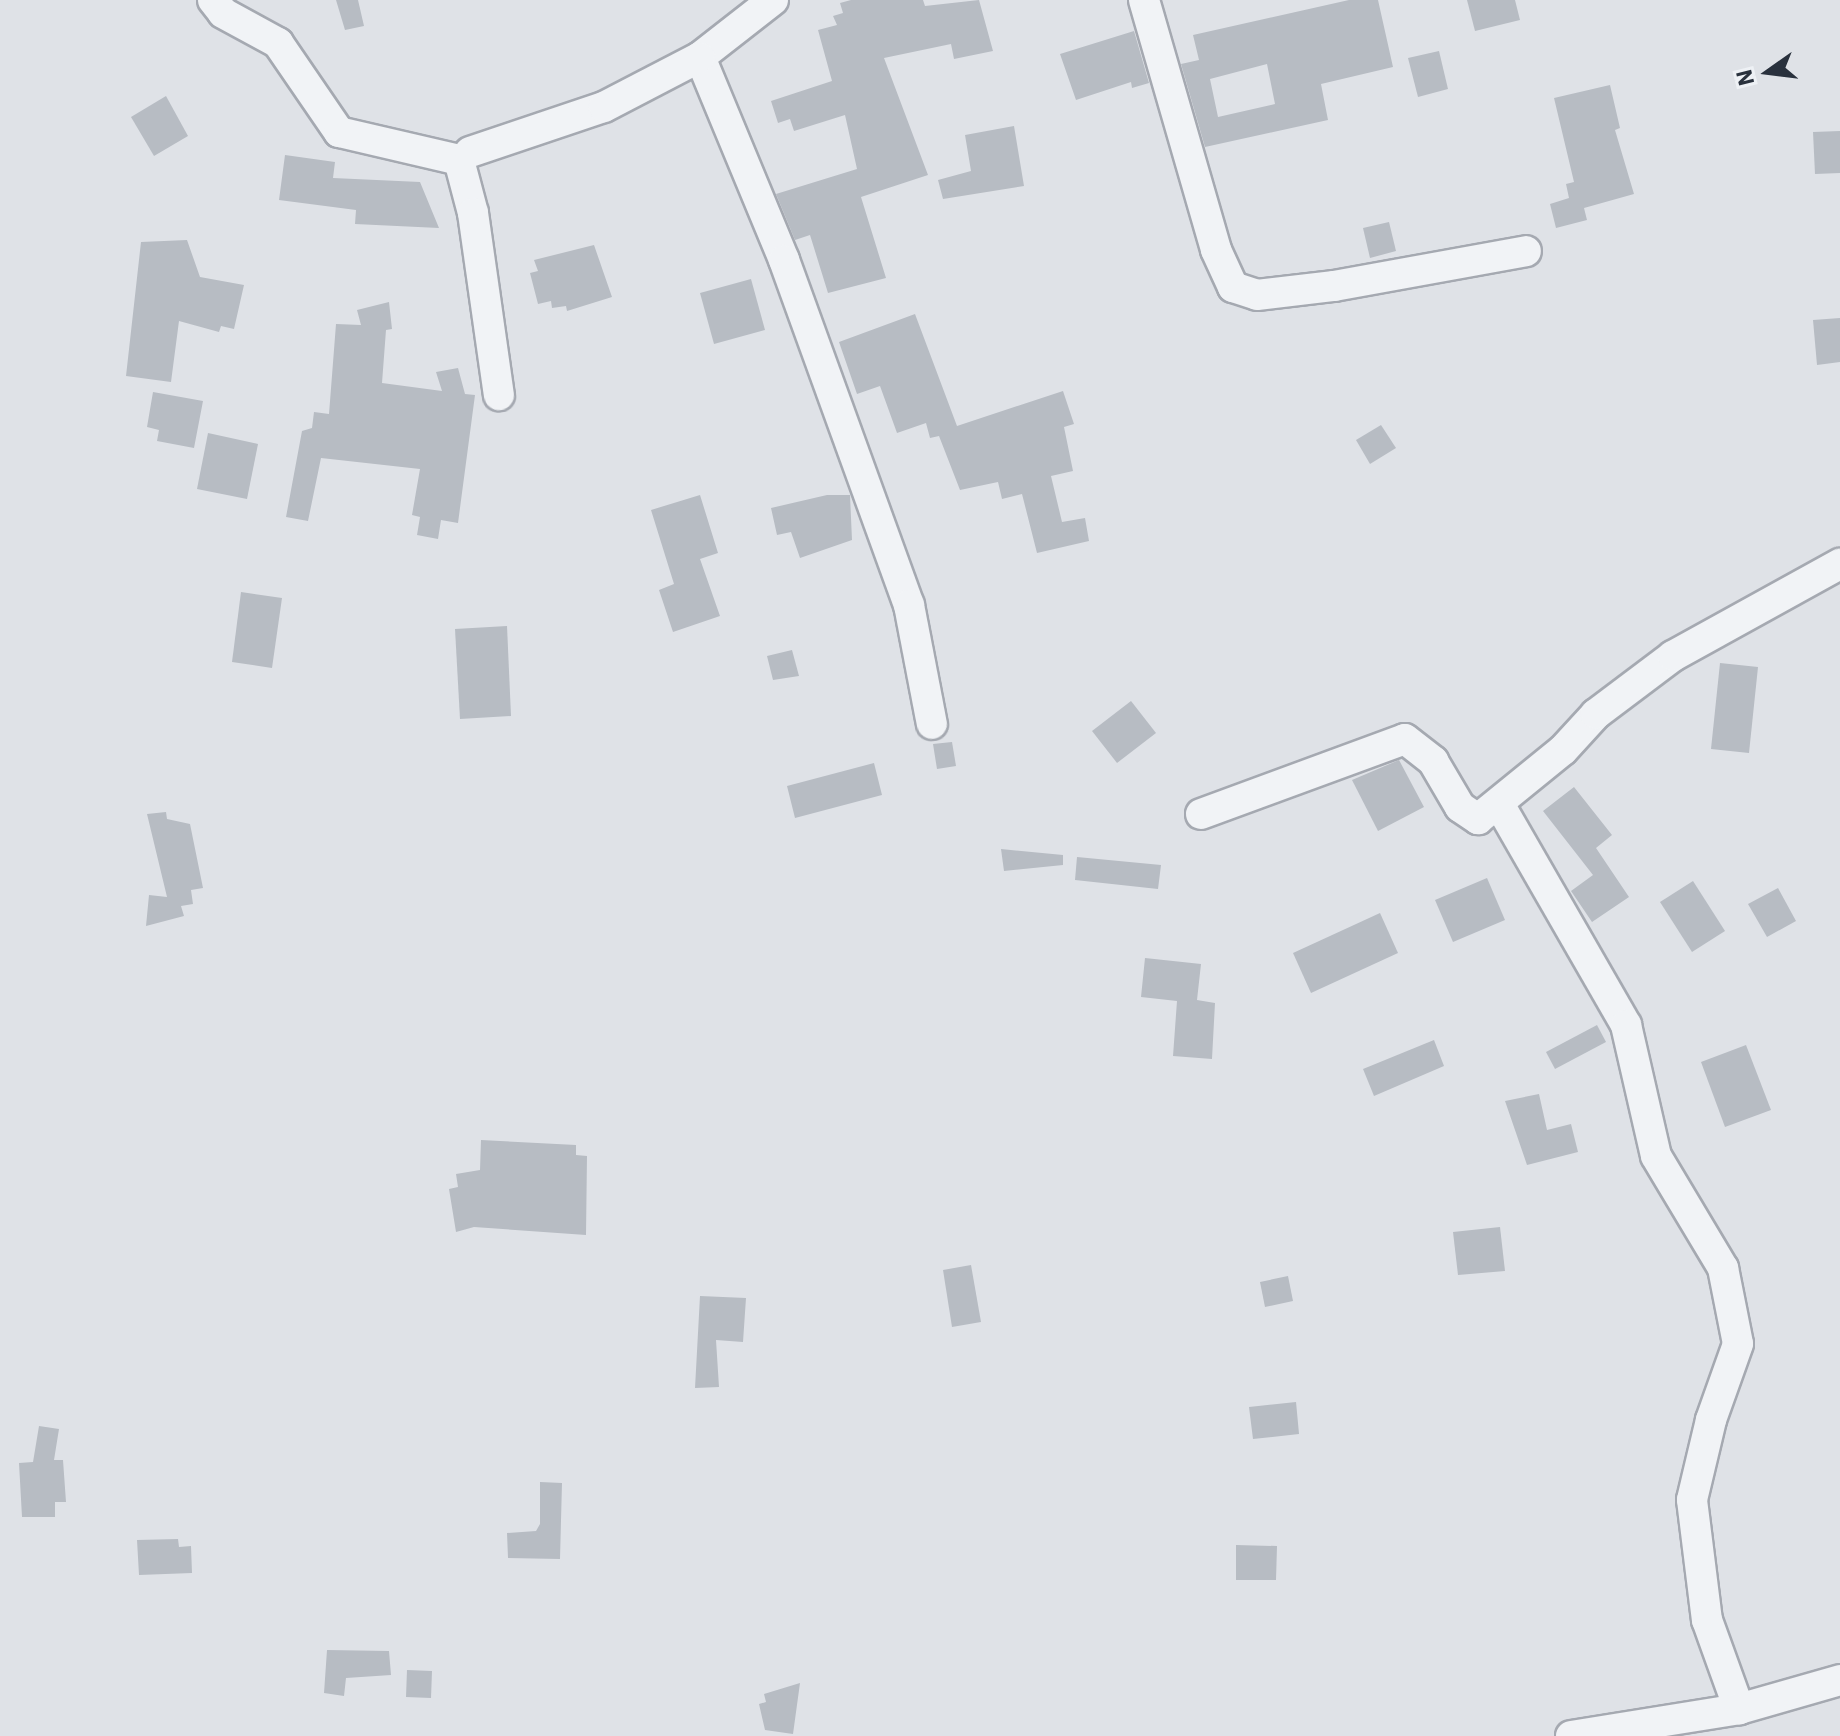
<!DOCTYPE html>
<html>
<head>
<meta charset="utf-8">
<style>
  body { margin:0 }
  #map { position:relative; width:1840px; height:1736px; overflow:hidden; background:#dfe2e7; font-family:"IBM Plex Sans",sans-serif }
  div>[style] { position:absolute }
  .building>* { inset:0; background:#b7bcc3 }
  .roads { filter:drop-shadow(2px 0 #a5a9b1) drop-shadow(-2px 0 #a5a9b1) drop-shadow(0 2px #a5a9b1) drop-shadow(0 -2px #a5a9b1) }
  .minor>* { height:30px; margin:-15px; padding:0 15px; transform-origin:15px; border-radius:15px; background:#f1f3f6 }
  span { translate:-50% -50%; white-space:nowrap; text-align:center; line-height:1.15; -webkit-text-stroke:6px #eef1f5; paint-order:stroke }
  .north { position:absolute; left:1728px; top:32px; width:80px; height:80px; -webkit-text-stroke:6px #eef1f5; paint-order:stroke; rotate:256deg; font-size:22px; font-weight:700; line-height:32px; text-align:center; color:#29313d }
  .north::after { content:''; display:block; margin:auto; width:28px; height:36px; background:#29313d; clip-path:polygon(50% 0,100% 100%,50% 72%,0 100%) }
</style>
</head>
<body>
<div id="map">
  <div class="building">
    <div style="clip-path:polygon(336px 0,358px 0,364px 26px,345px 30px)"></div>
    <div style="clip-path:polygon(851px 0,923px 0,925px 6px,979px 0,993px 51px,954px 59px,951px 44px,884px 58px,928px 175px,861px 197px,886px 278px,828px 293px,810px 235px,795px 240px,776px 194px,857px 169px,845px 115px,794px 131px,790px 119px,778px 123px,771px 101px,832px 81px,818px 30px,837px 25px,833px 16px,843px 13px,840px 3px)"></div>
    <div style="clip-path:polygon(evenodd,1349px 0,1378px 0,1393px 67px,1321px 84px,1328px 120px,1205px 147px,1181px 64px,1199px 60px,1193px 35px,1349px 0,1267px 64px,1275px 104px,1218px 117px,1210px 79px,1267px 64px)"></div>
    <div style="clip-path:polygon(1467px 0,1515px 0,1520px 20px,1475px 31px)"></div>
    <div style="clip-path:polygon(1134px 31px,1149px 83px,1132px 88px,1131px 82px,1076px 100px,1060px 54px)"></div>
    <div style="clip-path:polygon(1439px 51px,1448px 89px,1418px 97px,1408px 58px)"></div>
    <div style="clip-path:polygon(1610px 85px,1620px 128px,1615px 130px,1634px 194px,1584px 208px,1587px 220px,1556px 228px,1550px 204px,1569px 198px,1566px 184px,1574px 182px,1554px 98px)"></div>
    <div style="clip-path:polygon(166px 96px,188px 136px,154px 156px,131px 117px)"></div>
    <div style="clip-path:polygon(1014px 126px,1024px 186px,943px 199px,938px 180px,971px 171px,965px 135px)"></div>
    <div style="clip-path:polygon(1840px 131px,1840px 173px,1815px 174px,1813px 132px)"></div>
    <div style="clip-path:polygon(285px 155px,335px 162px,333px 178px,420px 182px,439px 228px,355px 224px,356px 210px,279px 200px)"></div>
    <div style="clip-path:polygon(1389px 222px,1396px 251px,1370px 258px,1363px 228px)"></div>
    <div style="clip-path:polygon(187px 240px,200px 277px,244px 285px,234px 329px,221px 326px,219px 332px,179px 321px,171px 382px,126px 376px,141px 242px)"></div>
    <div style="clip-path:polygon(594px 245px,612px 297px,567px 311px,566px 306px,552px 308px,551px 301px,538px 304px,530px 273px,538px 271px,534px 260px)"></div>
    <div style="clip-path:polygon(751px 279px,765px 330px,714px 344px,700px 293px)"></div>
    <div style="clip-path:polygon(389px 302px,392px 329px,386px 330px,382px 383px,442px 391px,436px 372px,458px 368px,465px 394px,475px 395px,458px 523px,441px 520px,438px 539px,417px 535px,420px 517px,412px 515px,420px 469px,321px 458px,308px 521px,286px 517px,302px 431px,312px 428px,314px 412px,329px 414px,336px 324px,361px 325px,357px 310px)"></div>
    <div style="clip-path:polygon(915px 314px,957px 426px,1063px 391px,1074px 424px,1064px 427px,1073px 471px,1051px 476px,1062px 522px,1085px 518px,1089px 541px,1037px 553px,1022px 494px,1002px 499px,998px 482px,960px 490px,939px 436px,930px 438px,926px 423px,897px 433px,880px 386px,857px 394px,839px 342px)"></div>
    <div style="clip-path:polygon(1840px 318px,1840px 362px,1817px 365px,1813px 320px)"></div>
    <div style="clip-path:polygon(153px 392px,203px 401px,194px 448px,157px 441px,159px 430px,147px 427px)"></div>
    <div style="clip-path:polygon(1381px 425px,1396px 448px,1370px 464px,1356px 440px)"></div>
    <div style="clip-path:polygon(208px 433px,258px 444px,247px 499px,197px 489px)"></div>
    <div style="clip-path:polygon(700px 495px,718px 553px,700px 559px,720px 616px,673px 632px,659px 590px,674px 584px,651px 510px)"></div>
    <div style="clip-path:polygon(827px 495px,850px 495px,852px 540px,800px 558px,791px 532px,777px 535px,771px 508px)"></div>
    <div style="clip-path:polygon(241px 592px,282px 598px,272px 668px,232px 662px)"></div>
    <div style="clip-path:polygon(507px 626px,511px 716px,460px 719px,455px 629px)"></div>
    <div style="clip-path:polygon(792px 650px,799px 676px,773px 680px,767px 656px)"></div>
    <div style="clip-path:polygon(1720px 663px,1758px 667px,1749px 753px,1711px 749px)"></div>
    <div style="clip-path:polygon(1131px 701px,1156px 733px,1117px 763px,1092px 731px)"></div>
    <div style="clip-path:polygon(952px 742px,956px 766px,937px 769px,933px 744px)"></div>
    <div style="clip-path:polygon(1399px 760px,1424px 807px,1378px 831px,1352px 780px)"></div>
    <div style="clip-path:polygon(874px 763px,882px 795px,795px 818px,787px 786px)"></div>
    <div style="clip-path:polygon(1574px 787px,1612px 835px,1596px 848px,1629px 897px,1592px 922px,1571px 891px,1593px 875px,1543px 811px)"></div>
    <div style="clip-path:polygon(166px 812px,167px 819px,190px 824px,203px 888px,191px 890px,193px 904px,181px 906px,184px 916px,146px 926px,149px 895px,167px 897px,147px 814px)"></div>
    <div style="clip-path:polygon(1001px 849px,1063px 855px,1063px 865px,1004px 871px)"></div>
    <div style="clip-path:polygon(1077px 857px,1161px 865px,1158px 889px,1075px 880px)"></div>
    <div style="clip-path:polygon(1487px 878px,1505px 920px,1453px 942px,1435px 900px)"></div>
    <div style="clip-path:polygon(1693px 881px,1725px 931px,1692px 952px,1660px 902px)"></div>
    <div style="clip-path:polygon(1778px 888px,1796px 921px,1767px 937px,1748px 904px)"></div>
    <div style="clip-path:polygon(1380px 913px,1398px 953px,1311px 993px,1293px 953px)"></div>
    <div style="clip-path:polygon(1145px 958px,1201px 964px,1197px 1000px,1215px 1003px,1212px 1059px,1173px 1056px,1177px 1001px,1141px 997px)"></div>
    <div style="clip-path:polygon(1597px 1025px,1606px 1042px,1555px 1069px,1546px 1052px)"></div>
    <div style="clip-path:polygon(1434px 1040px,1444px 1066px,1374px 1096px,1363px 1069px)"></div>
    <div style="clip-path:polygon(1746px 1045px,1771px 1110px,1725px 1127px,1701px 1062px)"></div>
    <div style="clip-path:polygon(1539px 1094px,1547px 1130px,1571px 1124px,1578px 1152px,1527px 1165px,1505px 1101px)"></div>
    <div style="clip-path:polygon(481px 1140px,576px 1145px,576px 1155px,587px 1156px,586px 1235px,474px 1227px,456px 1232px,449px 1189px,458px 1187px,456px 1174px,480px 1170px)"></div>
    <div style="clip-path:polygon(1500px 1227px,1505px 1271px,1458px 1275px,1453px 1232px)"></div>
    <div style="clip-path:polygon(971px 1265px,981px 1322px,952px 1327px,943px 1270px)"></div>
    <div style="clip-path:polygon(1288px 1276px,1293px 1301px,1265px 1307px,1260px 1282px)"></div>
    <div style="clip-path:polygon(700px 1296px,746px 1298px,743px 1342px,716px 1340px,719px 1387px,695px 1388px)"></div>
    <div style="clip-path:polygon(1296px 1402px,1299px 1434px,1253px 1439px,1249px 1407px)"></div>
    <div style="clip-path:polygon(39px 1426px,59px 1429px,54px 1460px,63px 1460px,66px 1502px,55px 1502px,55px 1517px,22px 1517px,19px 1463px,33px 1462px)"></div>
    <div style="clip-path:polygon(540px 1482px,562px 1483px,560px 1559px,508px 1558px,507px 1533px,536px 1531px,540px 1524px)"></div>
    <div style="clip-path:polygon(178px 1539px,179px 1547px,191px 1546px,192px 1573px,139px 1575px,137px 1540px)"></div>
    <div style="clip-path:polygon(1236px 1545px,1277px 1546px,1276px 1580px,1236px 1580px)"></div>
    <div style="clip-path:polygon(327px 1650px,389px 1651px,391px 1675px,346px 1678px,344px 1696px,324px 1693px)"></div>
    <div style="clip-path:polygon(407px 1670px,432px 1671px,431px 1698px,406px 1697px)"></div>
    <div style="clip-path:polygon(800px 1683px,793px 1734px,765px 1730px,759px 1704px,766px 1702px,764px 1694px)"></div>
  </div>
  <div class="roads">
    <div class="minor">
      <div style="left:213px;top:0;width:16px;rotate:52deg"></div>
      <div style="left:223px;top:13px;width:63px;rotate:28.6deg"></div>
      <div style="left:278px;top:43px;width:108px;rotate:55.6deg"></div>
      <div style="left:339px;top:132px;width:123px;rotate:13.1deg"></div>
      <div style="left:459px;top:160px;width:55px;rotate:75.2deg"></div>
      <div style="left:473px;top:213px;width:184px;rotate:81.9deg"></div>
      <div style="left:773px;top:0;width:93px;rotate:142deg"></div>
      <div style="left:700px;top:57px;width:220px;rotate:67.5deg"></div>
      <div style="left:784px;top:260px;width:367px;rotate:70.1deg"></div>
      <div style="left:909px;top:605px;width:121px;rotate:79.1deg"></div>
      <div style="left:1144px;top:0;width:260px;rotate:73.9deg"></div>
      <div style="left:1216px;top:250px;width:41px;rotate:65.3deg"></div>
      <div style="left:1233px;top:287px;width:25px;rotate:18deg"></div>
      <div style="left:1257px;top:295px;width:78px;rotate:-6.7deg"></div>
      <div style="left:1334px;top:286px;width:195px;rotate:-10.3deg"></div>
      <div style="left:470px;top:152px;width:141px;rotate:-18.6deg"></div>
      <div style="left:604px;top:107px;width:108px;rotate:-27.5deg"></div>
      <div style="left:1499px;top:804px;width:255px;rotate:60.1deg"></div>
      <div style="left:1626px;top:1025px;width:134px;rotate:77.1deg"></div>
      <div style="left:1656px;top:1156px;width:131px;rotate:59.1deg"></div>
      <div style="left:1723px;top:1268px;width:77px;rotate:78.8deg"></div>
      <div style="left:1738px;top:1344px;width:81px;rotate:109.6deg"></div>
      <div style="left:1711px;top:1420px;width:82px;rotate:103.4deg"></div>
      <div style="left:1692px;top:1500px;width:121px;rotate:82.9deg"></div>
      <div style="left:1707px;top:1620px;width:95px;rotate:70.2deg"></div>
      <div style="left:1201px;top:814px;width:217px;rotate:-20.2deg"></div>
      <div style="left:1405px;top:739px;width:36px;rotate:38deg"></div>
      <div style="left:1433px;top:761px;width:53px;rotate:59.6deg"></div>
      <div style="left:1460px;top:807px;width:22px;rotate:34deg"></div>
      <div style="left:1478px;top:819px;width:109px;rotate:-39.1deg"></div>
      <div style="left:1563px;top:750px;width:49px;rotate:-47.5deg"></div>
      <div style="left:1596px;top:714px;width:96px;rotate:-37deg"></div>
      <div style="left:1673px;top:656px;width:191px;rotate:-28.9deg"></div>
      <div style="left:1571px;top:1736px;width:170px;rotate:-9.1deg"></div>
      <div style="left:1739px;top:1709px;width:105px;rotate:-16deg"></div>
    </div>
  </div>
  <div class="north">N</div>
</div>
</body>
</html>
